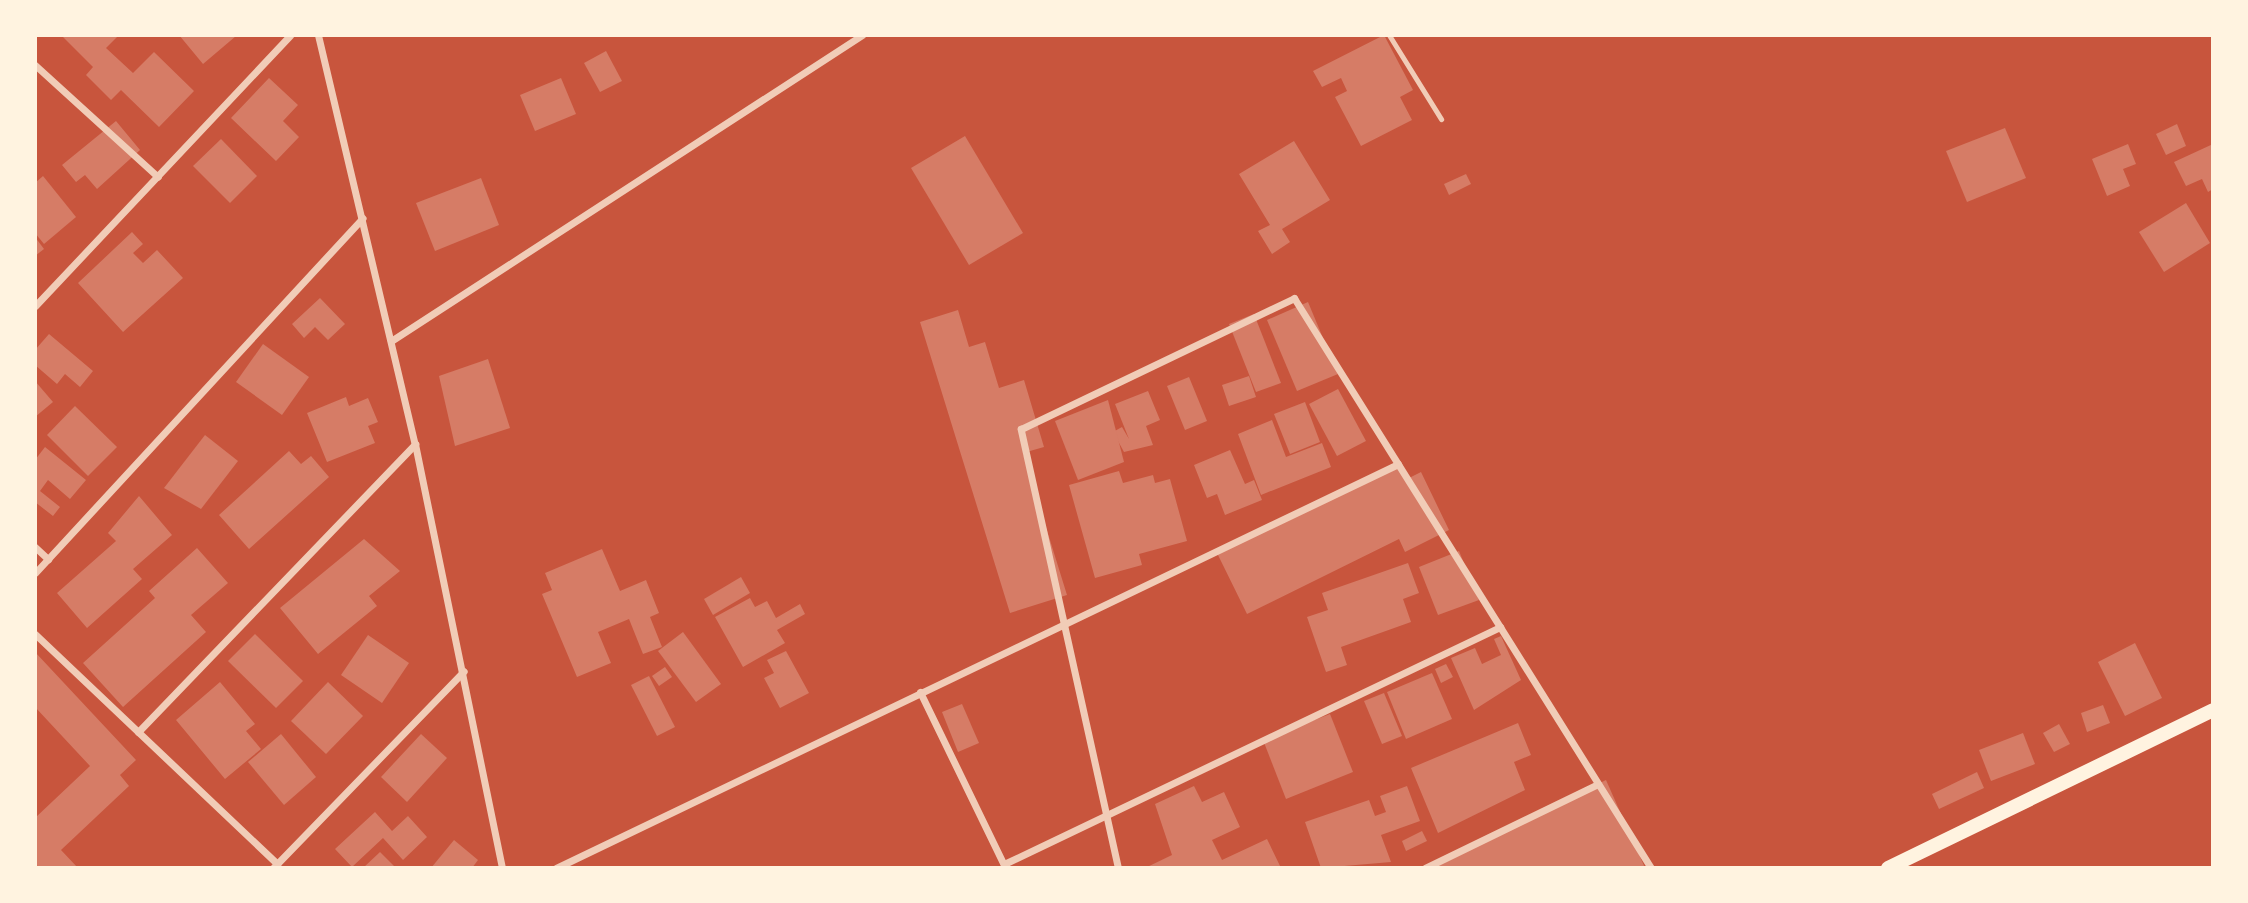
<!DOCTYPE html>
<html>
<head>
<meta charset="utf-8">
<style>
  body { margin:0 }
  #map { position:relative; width:2248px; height:903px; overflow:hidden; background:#c8553d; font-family:Arial,sans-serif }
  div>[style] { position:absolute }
  .building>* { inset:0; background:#d67c66 }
  .service>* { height:5px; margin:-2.5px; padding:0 2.5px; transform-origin:2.5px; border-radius:2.5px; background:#f1ccb7 }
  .minor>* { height:7px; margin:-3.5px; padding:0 3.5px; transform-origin:3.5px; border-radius:3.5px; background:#f1ccb7 }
  .secondary>* { height:14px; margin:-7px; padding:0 7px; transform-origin:7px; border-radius:7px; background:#fff3e0 }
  span { translate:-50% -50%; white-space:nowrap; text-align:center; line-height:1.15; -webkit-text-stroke:7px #fff3e0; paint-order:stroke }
  .frame { position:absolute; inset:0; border:37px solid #fff3e0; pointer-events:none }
</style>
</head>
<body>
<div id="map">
  <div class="building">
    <div style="clip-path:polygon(61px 35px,119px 35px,106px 48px,133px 73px,154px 52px,194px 91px,159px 127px,121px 90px,111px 100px,86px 75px,93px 67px)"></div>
    <div style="clip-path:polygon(179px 35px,247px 35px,236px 36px,203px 64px)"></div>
    <div style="clip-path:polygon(1384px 35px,1413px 90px,1400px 97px,1412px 120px,1361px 146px,1335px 97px,1347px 91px,1341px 78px,1322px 87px,1313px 71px)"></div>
    <div style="clip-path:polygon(606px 51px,622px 81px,600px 92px,584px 63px)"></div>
    <div style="clip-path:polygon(269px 78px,298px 105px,283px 121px,299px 137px,276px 161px,231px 118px)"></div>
    <div style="clip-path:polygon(561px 78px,576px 114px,535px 131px,520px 95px)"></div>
    <div style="clip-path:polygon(116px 121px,140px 150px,97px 189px,85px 175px,76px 182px,62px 165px)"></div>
    <div style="clip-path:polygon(2177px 124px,2186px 146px,2166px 155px,2156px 134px)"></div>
    <div style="clip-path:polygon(2005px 128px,2026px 178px,1967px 202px,1946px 151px)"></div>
    <div style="clip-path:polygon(965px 136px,1023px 233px,969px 265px,911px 168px)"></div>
    <div style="clip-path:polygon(221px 139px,257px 176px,230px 203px,193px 166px)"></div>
    <div style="clip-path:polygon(1294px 141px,1330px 200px,1282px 229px,1290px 242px,1272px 254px,1258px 231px,1270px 225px,1239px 174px)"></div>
    <div style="clip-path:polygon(2128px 144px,2136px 164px,2123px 169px,2130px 186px,2107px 196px,2092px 159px)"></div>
    <div style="clip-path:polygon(2213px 144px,2213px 189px,2208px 192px,2202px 179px,2186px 186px,2174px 162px)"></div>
    <div style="clip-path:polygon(1466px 174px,1471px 184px,1449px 195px,1444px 184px)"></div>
    <div style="clip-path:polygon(43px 176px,76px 217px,44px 244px,35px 233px,35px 183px)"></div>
    <div style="clip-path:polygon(481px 178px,499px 225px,435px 251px,416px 203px)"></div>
    <div style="clip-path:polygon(2186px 203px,2210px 243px,2164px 272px,2139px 232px)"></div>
    <div style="clip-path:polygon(132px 232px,143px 244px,133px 253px,143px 263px,157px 250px,183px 278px,123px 332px,78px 283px)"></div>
    <div style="clip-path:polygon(35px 237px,44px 249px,35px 256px)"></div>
    <div style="clip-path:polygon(320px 298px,345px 324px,328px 340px,315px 327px,304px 338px,292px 324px)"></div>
    <div style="clip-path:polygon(1308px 302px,1338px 374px,1297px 391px,1267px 320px)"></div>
    <div style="clip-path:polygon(958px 310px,969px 347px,985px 342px,999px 388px,1024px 380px,1044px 447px,1023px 453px,1067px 595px,1010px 613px,920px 322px)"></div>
    <div style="clip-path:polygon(1254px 314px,1281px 383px,1256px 392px,1229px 324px)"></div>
    <div style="clip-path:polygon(49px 334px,93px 371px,80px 387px,65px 374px,57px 384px,35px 365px,35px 350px)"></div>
    <div style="clip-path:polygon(263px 344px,309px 377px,282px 415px,236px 382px)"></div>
    <div style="clip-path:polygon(488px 359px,510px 428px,455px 446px,439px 376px)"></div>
    <div style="clip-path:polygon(1249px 376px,1256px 397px,1229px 406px,1222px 385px)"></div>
    <div style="clip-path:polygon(1189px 377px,1207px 421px,1185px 430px,1167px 386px)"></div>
    <div style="clip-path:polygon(35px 381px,53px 402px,35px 417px)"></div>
    <div style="clip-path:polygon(1338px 389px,1366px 441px,1337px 456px,1309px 404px)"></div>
    <div style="clip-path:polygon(1148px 391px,1160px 420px,1146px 426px,1153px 445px,1124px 452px,1113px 432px,1122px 427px,1129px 439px,1115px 404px)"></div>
    <div style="clip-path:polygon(346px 397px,349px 406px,368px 398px,378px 422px,368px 426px,375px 443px,327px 462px,307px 413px)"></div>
    <div style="clip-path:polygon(1108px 400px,1124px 462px,1078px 480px,1055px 421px)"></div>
    <div style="clip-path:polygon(1305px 402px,1320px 442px,1290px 454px,1274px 414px)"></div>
    <div style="clip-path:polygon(75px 406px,117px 447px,88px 476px,47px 435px)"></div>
    <div style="clip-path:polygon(1272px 420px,1286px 457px,1322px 443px,1331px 467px,1261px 495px,1238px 434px)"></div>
    <div style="clip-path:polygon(205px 435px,238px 461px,201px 509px,164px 488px)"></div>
    <div style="clip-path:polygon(45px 447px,86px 480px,70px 499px,48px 480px,40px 491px,60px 507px,53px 516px,35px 502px,35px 460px)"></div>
    <div style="clip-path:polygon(1230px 450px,1245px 484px,1254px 480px,1262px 500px,1225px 515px,1217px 494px,1207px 498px,1194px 465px)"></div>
    <div style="clip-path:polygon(289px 451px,301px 464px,311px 456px,329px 477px,249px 549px,219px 515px)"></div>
    <div style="clip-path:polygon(1402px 464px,1409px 478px,1421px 472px,1449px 530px,1405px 552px,1399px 539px,1247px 614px,1217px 553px)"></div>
    <div style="clip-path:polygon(1119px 471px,1123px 483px,1153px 475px,1155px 483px,1170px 479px,1187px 541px,1139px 554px,1142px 565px,1095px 578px,1069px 485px)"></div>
    <div style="clip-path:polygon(139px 496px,172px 535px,133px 569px,142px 579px,87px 628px,57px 593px,116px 541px,108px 533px)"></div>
    <div style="clip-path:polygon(364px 539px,400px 571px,369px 596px,377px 606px,318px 654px,280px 608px)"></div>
    <div style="clip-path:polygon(197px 548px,228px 583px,191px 615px,206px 632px,123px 707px,83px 663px,155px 598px,149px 591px)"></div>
    <div style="clip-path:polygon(602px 549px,620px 591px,646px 580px,659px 613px,650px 617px,662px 647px,643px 654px,629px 619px,598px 632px,611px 663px,577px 677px,542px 594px,552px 590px,545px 573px)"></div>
    <div style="clip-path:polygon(1459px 551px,1479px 600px,1438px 615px,1419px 567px)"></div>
    <div style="clip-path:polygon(1408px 563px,1419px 593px,1403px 599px,1411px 622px,1341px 647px,1347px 665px,1326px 672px,1307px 617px,1328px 610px,1322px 593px)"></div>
    <div style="clip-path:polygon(741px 577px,750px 593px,713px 615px,704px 599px)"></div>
    <div style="clip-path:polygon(750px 598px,755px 607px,767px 601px,776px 618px,800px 604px,805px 614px,777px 630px,785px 643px,743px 667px,715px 617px)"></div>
    <div style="clip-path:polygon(683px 632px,721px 684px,696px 702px,658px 651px)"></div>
    <div style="clip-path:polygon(255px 634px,303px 681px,276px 708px,228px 661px)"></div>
    <div style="clip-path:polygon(368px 635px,409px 663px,382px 703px,341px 675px)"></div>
    <div style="clip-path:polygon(1501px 636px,1521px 680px,1474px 710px,1451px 658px,1475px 648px,1482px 664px,1501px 655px,1494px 639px)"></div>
    <div style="clip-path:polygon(2135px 643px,2162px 698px,2125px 716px,2098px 662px)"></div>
    <div style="clip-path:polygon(786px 651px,809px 693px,780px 708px,764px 678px,774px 673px,767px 660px)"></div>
    <div style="clip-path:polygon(35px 652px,136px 760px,120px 775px,129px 786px,61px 850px,78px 868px,35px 868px,35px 818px,90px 766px,35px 707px)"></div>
    <div style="clip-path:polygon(1446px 664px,1453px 677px,1441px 683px,1435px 669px)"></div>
    <div style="clip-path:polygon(665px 667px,672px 677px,659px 686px,652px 676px)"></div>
    <div style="clip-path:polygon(1432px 673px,1452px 719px,1406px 739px,1387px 692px)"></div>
    <div style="clip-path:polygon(649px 676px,675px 727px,657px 736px,631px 685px)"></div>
    <div style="clip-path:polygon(220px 682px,255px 724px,246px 731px,261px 749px,225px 779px,176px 720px)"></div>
    <div style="clip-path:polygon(328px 682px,363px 716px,326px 754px,291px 721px)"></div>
    <div style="clip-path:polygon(1384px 693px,1402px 736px,1382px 744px,1364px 701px)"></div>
    <div style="clip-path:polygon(962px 704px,979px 743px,958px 752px,942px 712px)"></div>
    <div style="clip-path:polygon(2103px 705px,2110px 723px,2087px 732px,2081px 713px)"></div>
    <div style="clip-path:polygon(1330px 714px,1353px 772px,1286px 799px,1263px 740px)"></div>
    <div style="clip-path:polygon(1518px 723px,1531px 755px,1514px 762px,1525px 790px,1438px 833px,1411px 768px)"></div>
    <div style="clip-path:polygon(2059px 724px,2070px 744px,2054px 752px,2043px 733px)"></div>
    <div style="clip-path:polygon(2023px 733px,2035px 764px,1991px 781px,1979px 750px)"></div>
    <div style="clip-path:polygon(281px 734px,316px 777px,284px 805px,248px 762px)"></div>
    <div style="clip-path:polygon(421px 734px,447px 758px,407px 802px,381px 777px)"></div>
    <div style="clip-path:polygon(1977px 772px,1984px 788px,1939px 809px,1932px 794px)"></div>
    <div style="clip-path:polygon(1606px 780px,1645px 868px,1422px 868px)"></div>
    <div style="clip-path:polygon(1194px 786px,1202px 802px,1224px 792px,1240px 827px,1212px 840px,1222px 860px,1267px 839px,1281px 868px,1145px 868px,1172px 855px,1155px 804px)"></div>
    <div style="clip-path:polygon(1407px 786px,1420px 821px,1381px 835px,1391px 862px,1321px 868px,1305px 822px,1369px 800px,1375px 816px,1386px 812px,1380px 796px)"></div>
    <div style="clip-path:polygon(375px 812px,392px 831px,408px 816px,427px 837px,403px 860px,383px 838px,352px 867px,335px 849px)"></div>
    <div style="clip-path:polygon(1422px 831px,1427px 841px,1406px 851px,1402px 841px)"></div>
    <div style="clip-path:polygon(454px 840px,478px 860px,472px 868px,431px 868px)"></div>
    <div style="clip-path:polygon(380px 852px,396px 868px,363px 868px)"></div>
  </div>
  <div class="service">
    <div style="left:1389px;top:35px;width:99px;rotate:58.2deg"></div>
  </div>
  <div class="minor">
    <div style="left:318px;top:35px;width:420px;rotate:76.7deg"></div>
    <div style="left:415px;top:444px;width:433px;rotate:78.4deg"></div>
    <div style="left:35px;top:65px;width:166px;rotate:42.3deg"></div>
    <div style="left:35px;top:306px;width:372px;rotate:-46.7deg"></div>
    <div style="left:391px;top:341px;width:562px;rotate:-33.01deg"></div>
    <div style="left:35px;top:547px;width:18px;rotate:43deg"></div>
    <div style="left:35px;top:573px;width:483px;rotate:-47.3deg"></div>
    <div style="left:35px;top:634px;width:334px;rotate:43.5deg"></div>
    <div style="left:920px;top:692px;width:195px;rotate:64.1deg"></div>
    <div style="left:138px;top:732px;width:400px;rotate:-46.1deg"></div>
    <div style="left:1004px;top:864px;width:550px;rotate:-25.54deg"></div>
    <div style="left:273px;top:868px;width:274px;rotate:-45.9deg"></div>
    <div style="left:556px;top:868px;width:934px;rotate:-25.63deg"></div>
    <div style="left:1118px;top:868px;width:450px;rotate:-102.5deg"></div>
    <div style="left:1021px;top:429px;width:303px;rotate:-25.6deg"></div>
    <div style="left:1294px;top:298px;width:673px;rotate:57.94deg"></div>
    <div style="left:1425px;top:868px;width:192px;rotate:-25.9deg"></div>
  </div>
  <div class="secondary">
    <div style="left:1888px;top:868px;width:361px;rotate:-25.9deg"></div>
  </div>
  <div class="frame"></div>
</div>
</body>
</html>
